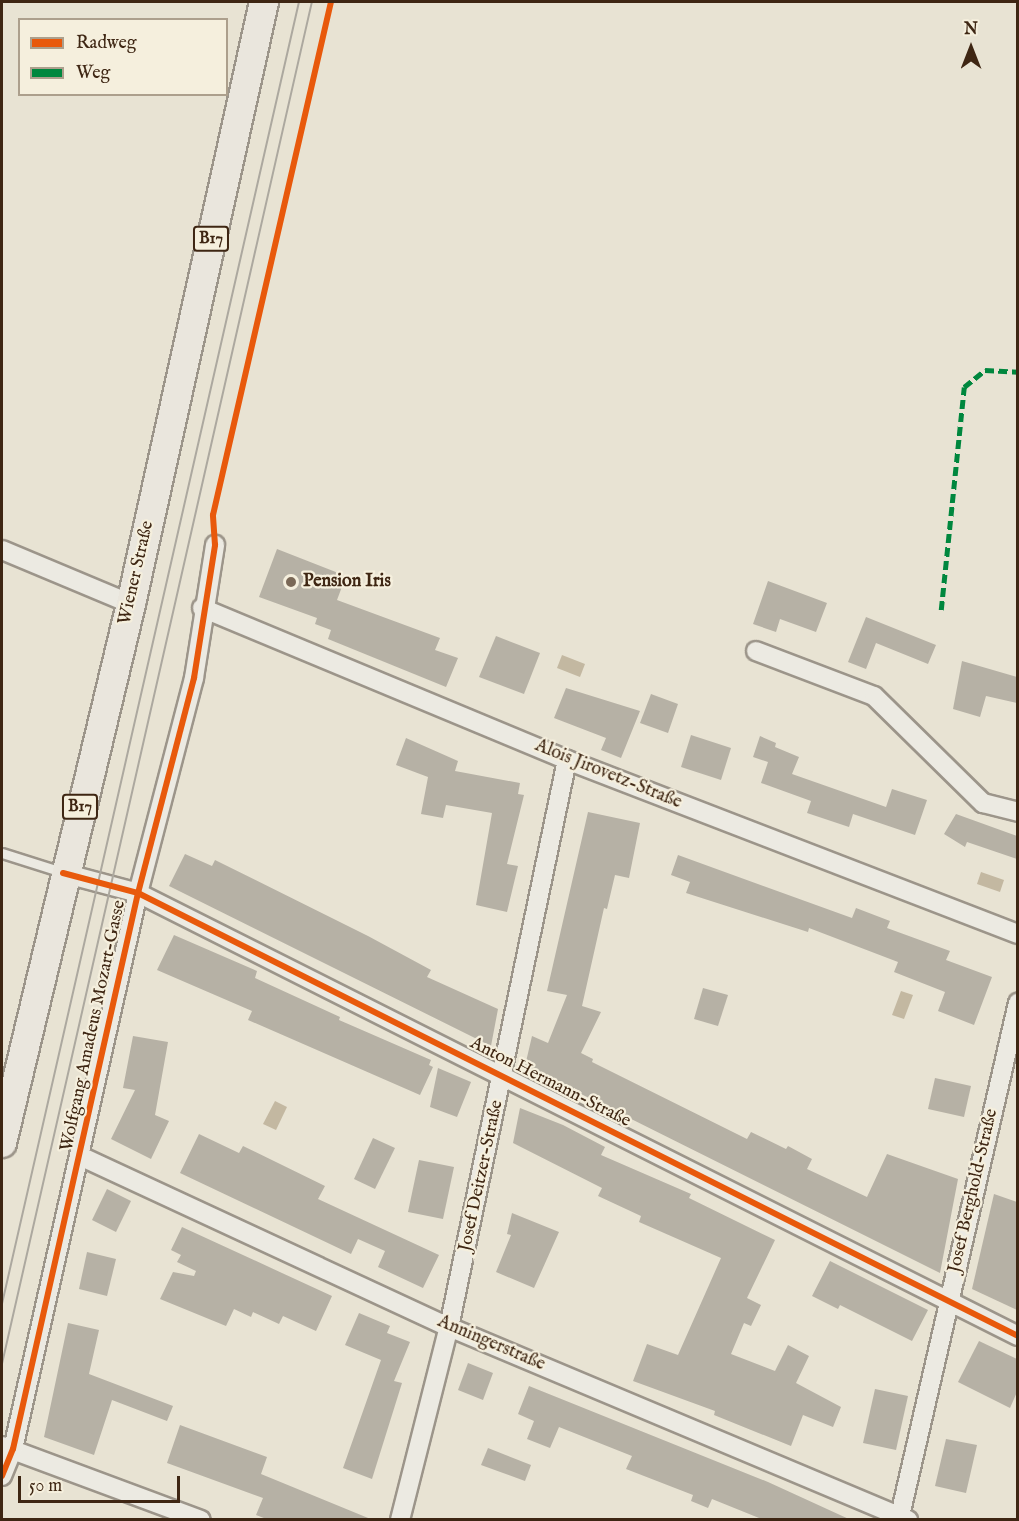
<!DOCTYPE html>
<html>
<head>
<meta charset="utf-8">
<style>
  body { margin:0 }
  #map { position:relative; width:1019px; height:1521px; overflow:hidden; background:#e8e3d3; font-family:"IM FELL English",serif }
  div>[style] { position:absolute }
  .water>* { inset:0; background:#c3b8a1 }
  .building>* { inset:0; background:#b6b1a5 }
  .roads { filter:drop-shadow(2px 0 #9c958a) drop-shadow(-2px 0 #9c958a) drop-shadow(0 2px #9c958a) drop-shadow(0 -2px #9c958a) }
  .lane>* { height:9px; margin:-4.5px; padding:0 4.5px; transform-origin:4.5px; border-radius:4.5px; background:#eceae2 }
  .street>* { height:18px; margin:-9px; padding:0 9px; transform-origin:9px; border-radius:9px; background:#eceae2 }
  .primary>* { height:28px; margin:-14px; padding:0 14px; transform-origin:14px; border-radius:14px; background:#eae6dd }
  .tram>* { height:1.5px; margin:-0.75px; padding:0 0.75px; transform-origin:0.75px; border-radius:0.75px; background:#aca89f }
  .quiet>* { height:4.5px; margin-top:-2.25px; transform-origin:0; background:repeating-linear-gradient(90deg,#00873e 0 9px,transparent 0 13.5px) }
  .cycleway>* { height:6px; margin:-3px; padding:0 3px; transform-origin:3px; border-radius:3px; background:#e8590c }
  .dots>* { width:16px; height:16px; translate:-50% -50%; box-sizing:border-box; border:3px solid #f5efdd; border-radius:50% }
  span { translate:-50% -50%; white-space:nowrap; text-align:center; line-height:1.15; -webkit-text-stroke:4.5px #f5efdd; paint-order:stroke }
  .shield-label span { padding:2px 4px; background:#f5efdd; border:2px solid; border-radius:4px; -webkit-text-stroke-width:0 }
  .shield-label { font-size:16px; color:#3e2613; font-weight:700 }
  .street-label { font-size:18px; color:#3e2613 }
  .poi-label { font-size:18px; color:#3e2613; font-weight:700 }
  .left { translate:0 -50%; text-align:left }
  .frame { position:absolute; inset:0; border:3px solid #3e2613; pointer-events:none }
  .legend { position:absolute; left:18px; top:18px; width:210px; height:78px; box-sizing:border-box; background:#f5efdd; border:2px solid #ac9f8c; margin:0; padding:8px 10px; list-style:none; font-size:18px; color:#3e2613 }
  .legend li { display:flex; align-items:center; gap:12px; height:30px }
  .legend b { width:30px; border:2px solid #ac9f8c }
  .north { position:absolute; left:941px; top:18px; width:60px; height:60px; -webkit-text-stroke:4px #f5efdd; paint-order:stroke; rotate:0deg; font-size:16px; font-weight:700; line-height:24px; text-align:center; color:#3e2613 }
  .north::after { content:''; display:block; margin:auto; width:21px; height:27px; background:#3e2613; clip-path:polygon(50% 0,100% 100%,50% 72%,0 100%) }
  .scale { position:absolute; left:18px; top:1476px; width:162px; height:27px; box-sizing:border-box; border:3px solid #3e2613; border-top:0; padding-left:8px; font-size:18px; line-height:21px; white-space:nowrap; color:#3e2613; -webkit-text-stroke:4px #f5efdd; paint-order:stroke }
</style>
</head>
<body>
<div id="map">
  <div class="water">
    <div style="clip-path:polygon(562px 655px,585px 664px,580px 677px,557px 668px)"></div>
    <div style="clip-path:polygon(981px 872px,1004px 880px,1000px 892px,977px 884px)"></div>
    <div style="clip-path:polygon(901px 991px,913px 995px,904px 1019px,892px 1015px)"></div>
    <div style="clip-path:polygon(275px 1101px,287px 1107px,276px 1130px,263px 1124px)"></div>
  </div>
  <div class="building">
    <div style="clip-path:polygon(277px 549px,346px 576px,337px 600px,440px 638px,435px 650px,458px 658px,446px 687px,328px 639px,331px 630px,315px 624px,317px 618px,259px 597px)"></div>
    <div style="clip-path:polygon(768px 581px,827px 603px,816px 632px,780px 619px,776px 632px,753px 624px)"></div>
    <div style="clip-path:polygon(866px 617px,936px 645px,928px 664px,876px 643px,866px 669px,848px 662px)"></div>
    <div style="clip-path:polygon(496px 636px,540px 653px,524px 694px,479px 677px)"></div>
    <div style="clip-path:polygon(962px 661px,1017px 677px,1017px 703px,986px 696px,980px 717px,953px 709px)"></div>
    <div style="clip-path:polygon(566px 688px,640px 711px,621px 758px,601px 750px,606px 738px,554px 718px)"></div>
    <div style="clip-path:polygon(651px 694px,678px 704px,668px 733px,640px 723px)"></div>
    <div style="clip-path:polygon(691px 735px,731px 748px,721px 780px,681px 767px)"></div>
    <div style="clip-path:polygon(760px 736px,776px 743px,775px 747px,799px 757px,792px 774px,886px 807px,892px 789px,927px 800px,915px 835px,853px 814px,849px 827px,807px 813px,811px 801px,761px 783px,768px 762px,753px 757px)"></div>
    <div style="clip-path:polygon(406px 738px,458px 761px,455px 771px,520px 783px,518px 794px,524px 795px,507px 864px,518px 866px,507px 912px,476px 905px,492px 813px,446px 805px,443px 818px,421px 814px,428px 777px,396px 765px)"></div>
    <div style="clip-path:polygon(588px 812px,640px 823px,629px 878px,615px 875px,607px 909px,604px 908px,582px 1006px,601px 1012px,581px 1053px,593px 1059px,592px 1062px,747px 1139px,751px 1132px,786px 1149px,788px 1146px,812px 1159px,807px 1169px,867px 1197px,887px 1154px,958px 1179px,940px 1273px,525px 1066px,532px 1036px,548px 1043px,567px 995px,547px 991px)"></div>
    <div style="clip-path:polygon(956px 814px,1017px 836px,1017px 859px,967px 842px,965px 847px,944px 834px)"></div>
    <div style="clip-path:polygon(185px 854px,212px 866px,215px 860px,368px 936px,431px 970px,427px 977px,498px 1009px,491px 1046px,169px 886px)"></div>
    <div style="clip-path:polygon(678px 855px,852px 918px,856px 908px,890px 921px,887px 928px,950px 951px,946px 960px,992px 977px,974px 1025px,938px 1011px,945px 992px,894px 972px,898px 962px,809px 928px,808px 932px,686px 893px,690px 882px,671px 875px)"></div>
    <div style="clip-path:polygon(174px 935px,257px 971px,255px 978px,340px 1017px,339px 1020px,431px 1060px,429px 1065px,433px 1067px,420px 1095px,248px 1020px,252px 1011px,157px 970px)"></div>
    <div style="clip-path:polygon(703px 988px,728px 995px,718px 1026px,694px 1019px)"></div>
    <div style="clip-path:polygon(133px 1036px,168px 1042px,155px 1115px,169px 1121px,151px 1159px,111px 1139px,135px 1090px,123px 1088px)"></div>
    <div style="clip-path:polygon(438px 1068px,471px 1082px,457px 1117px,430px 1107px)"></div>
    <div style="clip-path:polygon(935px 1078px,971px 1086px,964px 1117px,928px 1109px)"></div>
    <div style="clip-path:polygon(520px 1108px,563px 1125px,605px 1147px,601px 1155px,691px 1194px,689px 1198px,775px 1240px,747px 1298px,761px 1305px,751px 1326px,744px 1323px,731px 1354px,775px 1371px,788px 1345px,809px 1356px,796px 1383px,841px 1407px,833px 1427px,803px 1415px,791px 1446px,714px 1415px,715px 1411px,633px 1381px,647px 1344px,678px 1355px,721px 1258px,639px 1222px,641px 1216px,598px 1196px,602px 1188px,513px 1143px)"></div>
    <div style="clip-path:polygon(199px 1134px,239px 1153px,243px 1146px,325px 1186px,318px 1199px,439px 1255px,423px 1288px,378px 1267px,385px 1251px,358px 1239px,351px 1254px,180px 1173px)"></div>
    <div style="clip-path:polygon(373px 1138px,395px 1148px,375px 1189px,354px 1179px)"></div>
    <div style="clip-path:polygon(419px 1160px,454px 1167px,443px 1219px,408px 1212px)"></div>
    <div style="clip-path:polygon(107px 1189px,131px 1201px,116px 1232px,92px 1220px)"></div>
    <div style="clip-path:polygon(994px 1194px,1017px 1202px,1017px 1310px,972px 1289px)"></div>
    <div style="clip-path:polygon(512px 1213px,559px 1232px,534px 1288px,496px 1272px,511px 1235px,507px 1234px)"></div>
    <div style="clip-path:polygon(182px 1227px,332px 1296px,316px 1331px,283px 1316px,279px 1324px,253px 1312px,251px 1317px,234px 1309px,226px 1326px,160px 1299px,173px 1272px,194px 1276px,196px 1271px,177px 1262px,181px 1255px,171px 1250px)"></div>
    <div style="clip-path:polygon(87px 1252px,116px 1259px,107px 1296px,79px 1289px)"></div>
    <div style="clip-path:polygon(830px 1261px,928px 1310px,912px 1341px,840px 1305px,838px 1309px,812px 1296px)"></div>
    <div style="clip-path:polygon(359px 1313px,390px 1326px,387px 1333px,410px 1342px,394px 1381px,402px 1383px,372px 1479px,343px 1468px,381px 1360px,345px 1345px)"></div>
    <div style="clip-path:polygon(68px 1323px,99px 1330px,89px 1374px,173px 1406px,167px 1421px,112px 1400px,94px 1455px,44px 1437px)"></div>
    <div style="clip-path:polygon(979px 1341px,1017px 1359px,1017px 1392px,1010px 1408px,958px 1382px)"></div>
    <div style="clip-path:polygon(468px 1363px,493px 1373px,483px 1400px,458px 1390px)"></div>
    <div style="clip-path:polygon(529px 1386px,768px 1482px,851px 1520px,764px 1520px,712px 1499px,708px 1508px,691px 1501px,693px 1495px,626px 1469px,632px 1456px,559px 1427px,550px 1448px,527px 1439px,534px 1421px,518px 1414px)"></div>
    <div style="clip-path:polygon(875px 1389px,908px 1396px,896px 1450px,863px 1443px)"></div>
    <div style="clip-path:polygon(180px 1425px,267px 1457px,261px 1474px,373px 1520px,269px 1520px,256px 1515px,263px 1498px,167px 1463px)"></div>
    <div style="clip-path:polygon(946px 1439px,977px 1445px,966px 1493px,935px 1486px)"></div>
    <div style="clip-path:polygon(488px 1448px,531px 1465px,525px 1481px,481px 1465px)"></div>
  </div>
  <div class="roads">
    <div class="lane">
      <div style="left:2px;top:853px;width:63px;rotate:17.6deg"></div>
    </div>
    <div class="street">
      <div style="left:2px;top:550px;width:140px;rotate:22.7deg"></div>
      <div style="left:202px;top:608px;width:395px;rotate:22.6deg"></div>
      <div style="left:567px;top:760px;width:483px;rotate:21.1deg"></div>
      <div style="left:756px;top:651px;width:126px;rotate:20.9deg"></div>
      <div style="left:874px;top:696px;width:153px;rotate:44.5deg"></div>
      <div style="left:983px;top:803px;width:36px;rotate:14deg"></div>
      <div style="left:63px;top:873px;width:78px;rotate:14.9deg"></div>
      <div style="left:138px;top:893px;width:985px;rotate:26.72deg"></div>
      <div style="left:80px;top:1156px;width:407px;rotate:24.9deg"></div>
      <div style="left:449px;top:1327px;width:498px;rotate:22.8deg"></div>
      <div style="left:2px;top:1446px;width:212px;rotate:20.4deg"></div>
      <div style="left:2px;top:1476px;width:29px;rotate:-68deg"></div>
      <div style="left:13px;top:1449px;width:570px;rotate:-77.33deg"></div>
      <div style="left:138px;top:893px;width:222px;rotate:-75.4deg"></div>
      <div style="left:194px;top:678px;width:135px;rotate:-81deg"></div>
      <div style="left:400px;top:1520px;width:199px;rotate:-75.8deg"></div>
      <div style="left:449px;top:1327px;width:579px;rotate:-78.24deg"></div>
      <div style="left:899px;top:1520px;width:531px;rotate:-77.04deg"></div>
    </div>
    <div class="primary">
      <div style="left:2px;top:1143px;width:554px;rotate:-76.54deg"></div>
      <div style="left:131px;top:604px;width:617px;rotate:-77.54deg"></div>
    </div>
  </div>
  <div class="tram">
    <div style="left:2px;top:1304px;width:1335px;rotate:-77.15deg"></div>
    <div style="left:2px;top:1364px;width:1397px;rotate:-77.18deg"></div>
  </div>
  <div class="quiet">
    <div style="left:941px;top:610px;width:224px;rotate:-84.1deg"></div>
    <div style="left:964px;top:387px;width:27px;rotate:-39deg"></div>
    <div style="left:985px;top:370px;width:33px;rotate:3deg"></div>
  </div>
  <div class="cycleway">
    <div style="left:63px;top:873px;width:78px;rotate:14.9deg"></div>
    <div style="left:138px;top:893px;width:985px;rotate:26.72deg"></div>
    <div style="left:2px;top:1476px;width:29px;rotate:-68deg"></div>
    <div style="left:13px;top:1449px;width:570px;rotate:-77.33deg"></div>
    <div style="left:138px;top:893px;width:222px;rotate:-75.4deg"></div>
    <div style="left:194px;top:678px;width:135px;rotate:-81deg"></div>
    <div style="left:215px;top:545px;width:30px;rotate:-94deg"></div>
    <div style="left:213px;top:515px;width:526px;rotate:-77.05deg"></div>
  </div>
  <div class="dots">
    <div style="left:291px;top:582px;background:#7a6856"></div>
  </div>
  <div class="shield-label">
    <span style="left:211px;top:239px">B17</span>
    <span style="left:80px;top:807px">B17</span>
  </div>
  <div class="street-label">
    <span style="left:137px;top:573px;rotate:-77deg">Wiener Straße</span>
    <span style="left:608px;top:775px;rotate:22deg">Alois Jirovetz-Straße</span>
    <span style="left:94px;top:1026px;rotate:-78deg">Wolfgang Amadeus Mozart-Gasse</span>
    <span style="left:550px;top:1083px;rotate:27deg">Anton Hermann-Straße</span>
    <span style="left:482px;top:1176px;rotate:-78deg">Josef Deitzer-Straße</span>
    <span style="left:974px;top:1191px;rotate:-77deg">Josef Berghold-Straße</span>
    <span style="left:491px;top:1344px;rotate:23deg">Anningerstraße</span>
  </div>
  <div class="poi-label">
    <span class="left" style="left:303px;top:582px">Pension Iris</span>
  </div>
  <div class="frame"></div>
  <ul class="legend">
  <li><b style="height:8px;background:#e8590c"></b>Radweg</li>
  <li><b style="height:8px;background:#00873e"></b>Weg</li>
  </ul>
  <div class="north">N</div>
  <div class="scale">50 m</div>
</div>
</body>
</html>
